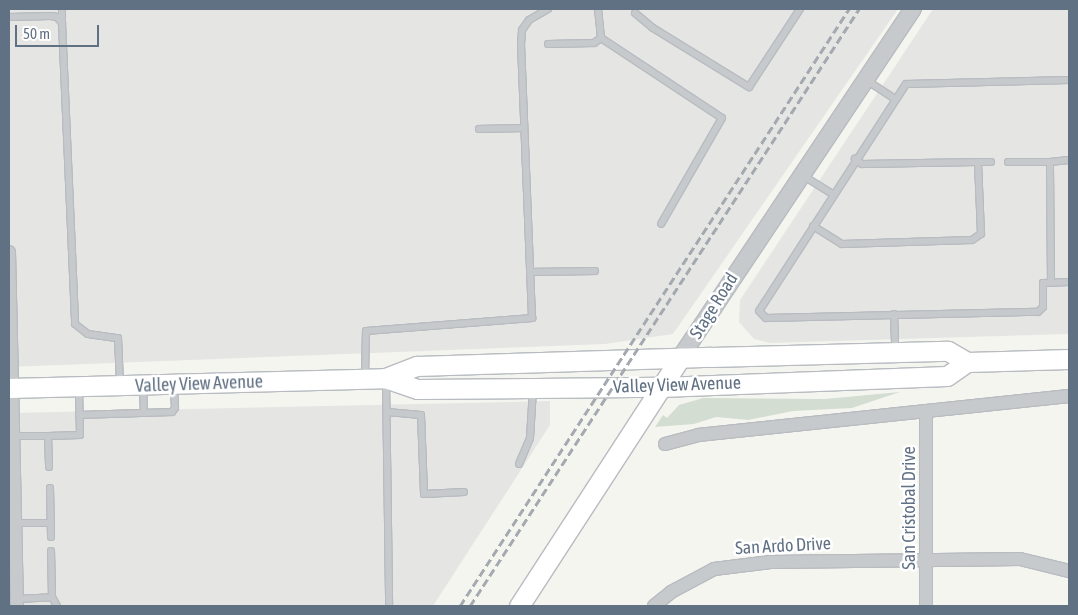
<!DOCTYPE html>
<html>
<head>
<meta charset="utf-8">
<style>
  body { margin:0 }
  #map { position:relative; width:1078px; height:615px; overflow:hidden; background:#f5f5f0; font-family:"Asap Condensed",sans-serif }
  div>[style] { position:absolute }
  .built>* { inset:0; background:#e5e6e4 }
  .green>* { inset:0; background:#d4ddd1 }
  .roads { filter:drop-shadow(1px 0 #b8bcc1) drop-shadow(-1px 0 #b8bcc1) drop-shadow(0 1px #b8bcc1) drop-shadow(0 -1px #b8bcc1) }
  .service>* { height:6px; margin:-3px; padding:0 3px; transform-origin:3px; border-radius:3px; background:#c7cacd }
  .minor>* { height:12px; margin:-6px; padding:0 6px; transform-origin:6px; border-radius:6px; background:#c7cacd }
  .tertiary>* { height:16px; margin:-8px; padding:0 8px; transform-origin:8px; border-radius:8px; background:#c7cacd }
  .secondary>* { height:19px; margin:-9.5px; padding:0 9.5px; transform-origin:9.5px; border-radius:9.5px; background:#fff }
  .rail>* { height:3px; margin-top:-1.5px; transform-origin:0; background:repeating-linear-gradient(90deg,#a4a9b0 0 8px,transparent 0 12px) }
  span { translate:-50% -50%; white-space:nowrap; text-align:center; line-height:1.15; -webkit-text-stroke:5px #fff; paint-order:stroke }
  .street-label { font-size:18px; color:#617184 }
  .frame { position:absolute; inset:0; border:10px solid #617184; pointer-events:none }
  .scale { position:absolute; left:15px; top:25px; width:84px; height:22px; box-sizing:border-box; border:2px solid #617184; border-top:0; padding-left:6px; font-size:15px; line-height:18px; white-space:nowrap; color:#617184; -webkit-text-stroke:4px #fff; paint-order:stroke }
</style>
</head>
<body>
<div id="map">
  <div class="built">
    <div style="clip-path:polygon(9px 9px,898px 9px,673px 334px,605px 344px,9px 367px)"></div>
    <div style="clip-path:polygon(933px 9px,1069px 9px,1069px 334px,770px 343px,754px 339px,739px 322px,740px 300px)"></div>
    <div style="clip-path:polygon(550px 401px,550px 425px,433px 606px,9px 606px,9px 413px)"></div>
  </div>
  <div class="green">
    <div style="clip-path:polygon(900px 392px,852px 408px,793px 411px,748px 420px,716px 417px,694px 424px,655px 427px,663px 415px,667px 418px,679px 405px,703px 398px,825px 399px)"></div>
  </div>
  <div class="roads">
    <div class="service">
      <div style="left:598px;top:9px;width:29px;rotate:84deg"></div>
      <div style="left:601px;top:38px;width:145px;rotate:33.5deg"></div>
      <div style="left:722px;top:118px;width:122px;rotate:119.9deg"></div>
      <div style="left:635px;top:13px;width:23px;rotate:40deg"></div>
      <div style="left:653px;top:28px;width:113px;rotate:31.6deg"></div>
      <div style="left:749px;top:87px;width:93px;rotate:-56.8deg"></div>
      <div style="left:9px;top:17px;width:42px;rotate:-1.4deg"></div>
      <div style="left:51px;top:16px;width:6px;rotate:9deg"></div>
      <div style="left:57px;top:17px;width:8px;rotate:50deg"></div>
      <div style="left:62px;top:23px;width:301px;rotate:87.5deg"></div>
      <div style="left:75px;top:324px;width:16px;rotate:38deg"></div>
      <div style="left:88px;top:334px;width:30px;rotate:8deg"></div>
      <div style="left:118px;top:338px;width:45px;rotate:87.5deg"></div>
      <div style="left:62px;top:22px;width:13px;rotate:-90deg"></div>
      <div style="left:548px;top:44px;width:46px;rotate:-1.2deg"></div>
      <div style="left:594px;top:43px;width:9px;rotate:-36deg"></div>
      <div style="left:866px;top:80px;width:33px;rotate:33deg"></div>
      <div style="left:1069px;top:80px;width:163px;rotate:178.6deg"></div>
      <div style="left:906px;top:84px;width:270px;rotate:122.9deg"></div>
      <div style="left:759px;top:311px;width:10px;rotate:45deg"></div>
      <div style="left:766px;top:318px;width:272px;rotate:-1.3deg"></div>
      <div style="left:1038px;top:312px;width:7px;rotate:-45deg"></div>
      <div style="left:1043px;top:307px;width:24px;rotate:-90deg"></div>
      <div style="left:1043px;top:283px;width:26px;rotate:-2deg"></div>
      <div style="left:479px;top:129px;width:45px;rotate:-1.3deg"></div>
      <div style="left:978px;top:162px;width:13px"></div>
      <div style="left:1008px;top:162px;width:42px"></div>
      <div style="left:802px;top:175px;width:36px;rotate:32deg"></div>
      <div style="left:813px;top:226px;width:34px;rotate:32deg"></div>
      <div style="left:842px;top:244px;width:130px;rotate:-1.8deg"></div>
      <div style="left:972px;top:240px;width:11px;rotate:-34deg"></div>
      <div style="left:981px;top:234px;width:72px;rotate:-92.4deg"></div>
      <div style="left:978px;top:162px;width:116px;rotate:179deg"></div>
      <div style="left:862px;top:164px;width:9px;rotate:-144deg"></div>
      <div style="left:530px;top:272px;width:65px;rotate:-0.9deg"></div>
      <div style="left:1051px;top:282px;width:120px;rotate:-90.5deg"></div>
      <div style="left:1050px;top:162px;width:19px;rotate:-6deg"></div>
      <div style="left:894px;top:314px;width:36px;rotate:88deg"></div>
      <div style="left:365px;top:377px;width:46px;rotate:-88.8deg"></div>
      <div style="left:366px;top:331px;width:167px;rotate:-4.5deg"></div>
      <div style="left:532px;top:318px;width:273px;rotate:-92.3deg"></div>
      <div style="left:521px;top:45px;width:15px;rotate:-86deg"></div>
      <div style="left:522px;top:30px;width:12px;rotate:-55deg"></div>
      <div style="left:529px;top:20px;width:22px;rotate:-30deg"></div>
      <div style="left:386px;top:380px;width:226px;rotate:89.2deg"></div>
      <div style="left:143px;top:387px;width:26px;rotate:88deg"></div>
      <div style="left:387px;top:412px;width:34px;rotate:5deg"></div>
      <div style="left:421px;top:415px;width:79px;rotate:87.8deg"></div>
      <div style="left:424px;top:494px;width:40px;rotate:-2.9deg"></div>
      <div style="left:79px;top:415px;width:93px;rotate:-1.8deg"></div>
      <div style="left:172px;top:412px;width:5px;rotate:-53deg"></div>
      <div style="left:175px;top:408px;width:22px;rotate:-93deg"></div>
      <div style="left:13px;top:436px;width:35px"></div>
      <div style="left:48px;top:436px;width:31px;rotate:88deg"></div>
      <div style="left:48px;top:436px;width:32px;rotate:-2deg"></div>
      <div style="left:80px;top:435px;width:48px;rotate:-91.2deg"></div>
      <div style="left:519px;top:464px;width:28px;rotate:-67deg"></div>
      <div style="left:530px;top:438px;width:49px;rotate:-86.5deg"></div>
      <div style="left:50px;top:488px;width:49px;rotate:88.8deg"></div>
      <div style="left:9px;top:523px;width:42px"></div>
      <div style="left:52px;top:597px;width:10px;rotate:61deg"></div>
      <div style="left:17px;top:599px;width:35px;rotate:-3deg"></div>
      <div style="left:52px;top:597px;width:46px;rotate:-91.2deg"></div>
    </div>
    <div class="minor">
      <div style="left:9px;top:252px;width:354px;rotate:88.7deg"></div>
      <div style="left:926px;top:411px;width:195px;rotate:90deg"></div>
      <div style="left:665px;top:444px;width:34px;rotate:-15deg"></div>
      <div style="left:698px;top:435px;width:373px;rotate:-6deg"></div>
      <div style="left:654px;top:606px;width:22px;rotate:-39deg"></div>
      <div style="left:671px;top:592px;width:49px;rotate:-28.1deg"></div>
      <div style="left:714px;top:569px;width:57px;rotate:-7deg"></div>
      <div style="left:771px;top:562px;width:249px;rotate:-0.7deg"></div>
      <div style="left:1020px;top:559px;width:50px;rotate:13.8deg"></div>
    </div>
    <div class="tertiary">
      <div style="left:680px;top:358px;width:420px;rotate:-56.3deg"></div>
    </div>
    <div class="secondary">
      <div style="left:385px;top:378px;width:34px;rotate:19deg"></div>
      <div style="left:417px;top:389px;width:244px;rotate:-0.5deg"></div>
      <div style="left:661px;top:387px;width:286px;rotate:-2.2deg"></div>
      <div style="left:947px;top:376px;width:24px;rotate:-35deg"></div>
      <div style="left:9px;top:388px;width:376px;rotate:-1.5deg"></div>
      <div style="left:385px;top:378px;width:34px;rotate:-21deg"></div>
      <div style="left:417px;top:366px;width:294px;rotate:-1.8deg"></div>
      <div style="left:711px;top:357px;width:237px;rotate:-1.5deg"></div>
      <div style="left:948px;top:351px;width:22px;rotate:30deg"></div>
      <div style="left:967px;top:362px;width:102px;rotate:-1.7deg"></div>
      <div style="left:519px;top:606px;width:296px;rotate:-57deg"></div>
    </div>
  </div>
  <div class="rail">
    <div style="left:460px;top:606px;width:713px;rotate:-56.91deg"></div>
    <div style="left:470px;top:606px;width:713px;rotate:-56.91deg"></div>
  </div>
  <div class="street-label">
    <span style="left:714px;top:306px;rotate:-58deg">Stage Road</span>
    <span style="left:199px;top:384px;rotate:-2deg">Valley View Avenue</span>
    <span style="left:677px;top:385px;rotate:-2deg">Valley View Avenue</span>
    <span style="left:909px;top:508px;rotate:-90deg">San Cristobal Drive</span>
    <span style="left:783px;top:546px;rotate:-3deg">San Ardo Drive</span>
  </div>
  <div class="frame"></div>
  <div class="scale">50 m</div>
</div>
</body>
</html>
